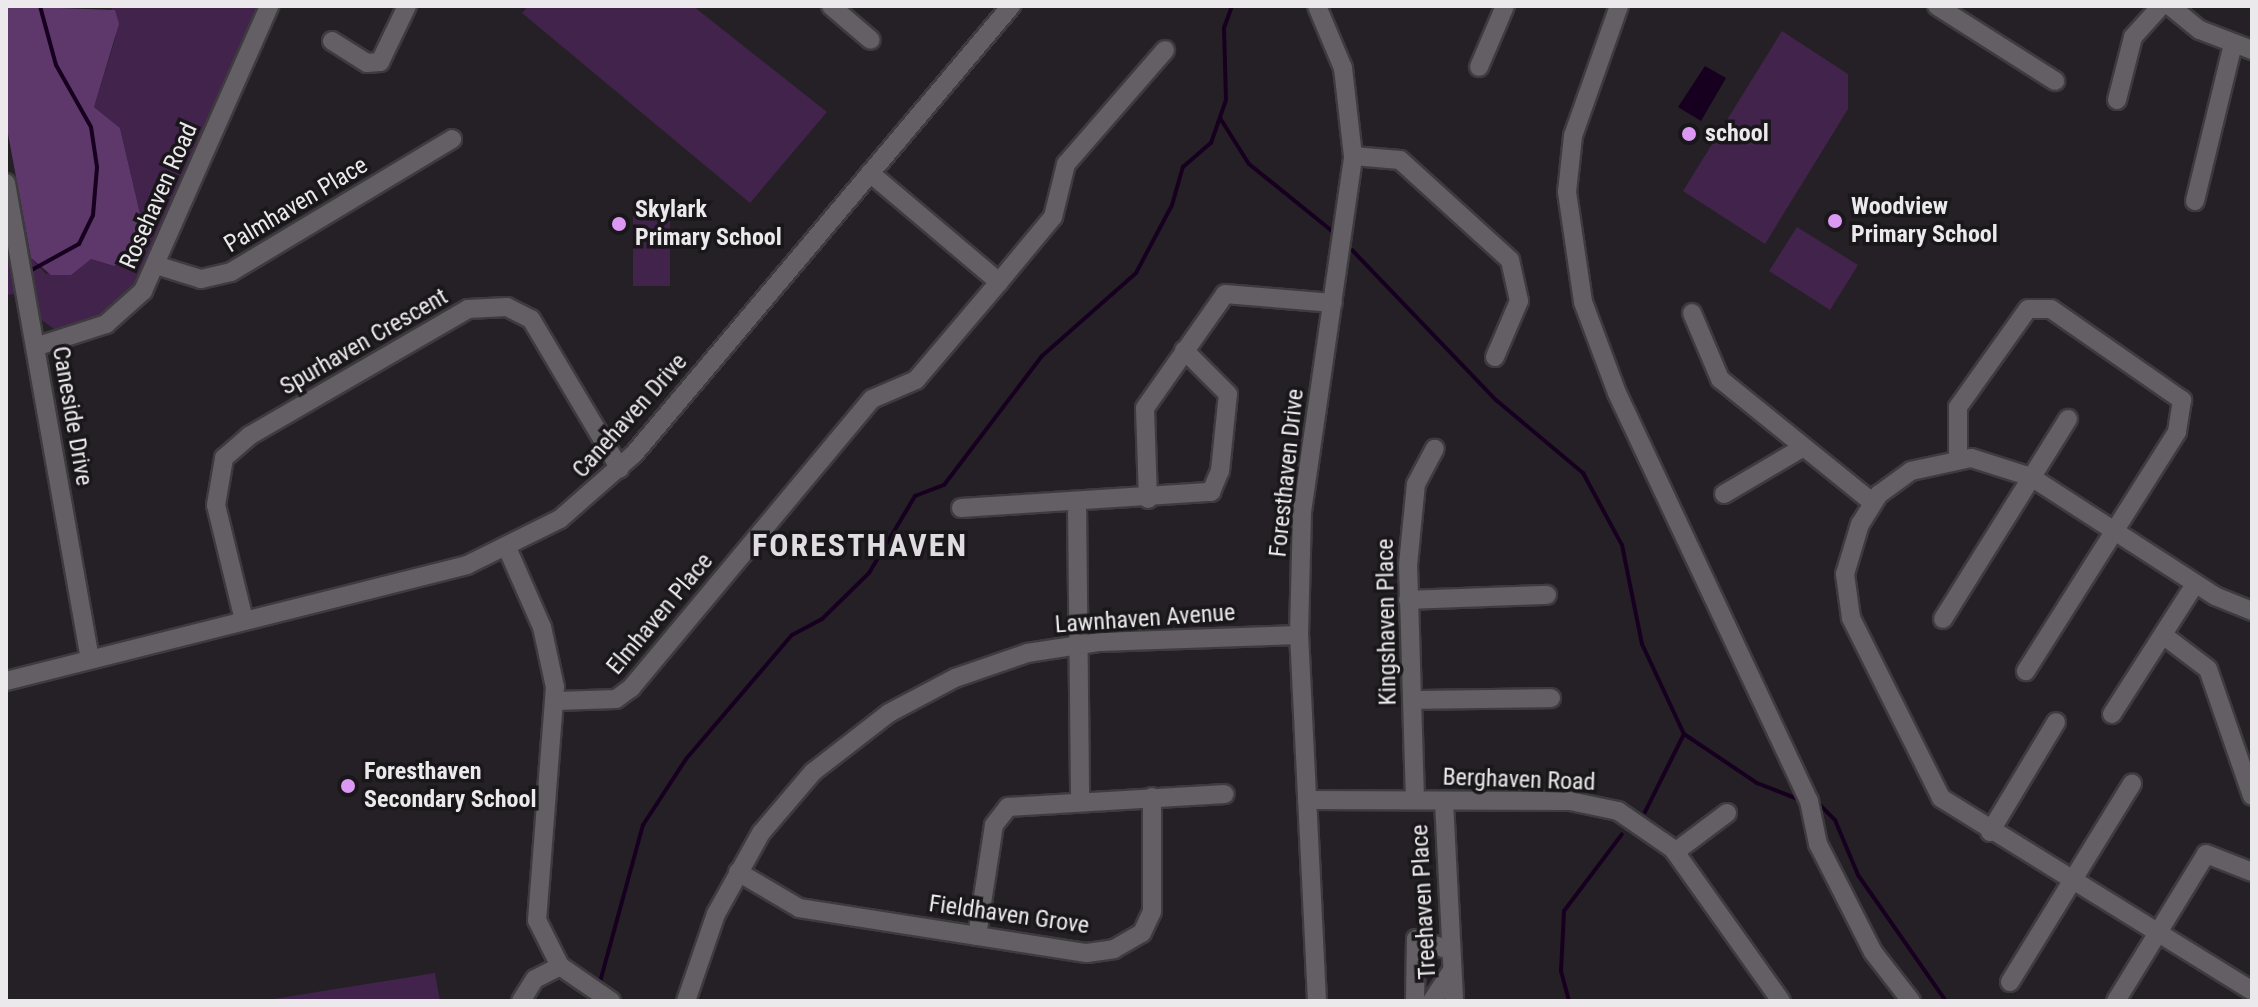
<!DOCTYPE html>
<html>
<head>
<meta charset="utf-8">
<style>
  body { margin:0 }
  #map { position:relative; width:2258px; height:1007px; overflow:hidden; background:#242025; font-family:"Roboto Condensed",sans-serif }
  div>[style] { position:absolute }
  .green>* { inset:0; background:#41234b }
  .forest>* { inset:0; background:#5e376b }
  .water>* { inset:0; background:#17001f }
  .stream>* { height:4px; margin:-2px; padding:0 2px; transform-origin:2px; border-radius:2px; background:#17001f }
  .roads { filter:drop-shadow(2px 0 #3e3b3f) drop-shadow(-2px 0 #3e3b3f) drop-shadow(0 2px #3e3b3f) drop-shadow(0 -2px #3e3b3f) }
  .minor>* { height:18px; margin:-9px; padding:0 9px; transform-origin:9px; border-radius:9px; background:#635f64 }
  .dots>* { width:22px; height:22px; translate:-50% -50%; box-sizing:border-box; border:4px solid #1a171b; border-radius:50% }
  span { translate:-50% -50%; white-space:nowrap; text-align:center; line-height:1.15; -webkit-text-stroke:7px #1a171b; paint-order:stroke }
  .poi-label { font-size:24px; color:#ebe9ec; font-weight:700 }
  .left { translate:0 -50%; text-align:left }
  .street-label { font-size:24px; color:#ebe9ec }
  .district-label { font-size:32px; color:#e0dce2; font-weight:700; letter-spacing:2px }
  .frame { position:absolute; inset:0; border:8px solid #ebe9ec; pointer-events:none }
</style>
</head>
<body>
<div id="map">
  <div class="green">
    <div style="clip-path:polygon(111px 6px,260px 6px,139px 279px,100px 317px,54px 329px,40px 319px,36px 291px,6px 295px,6px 263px,31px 258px,46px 274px,91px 259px,114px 266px,128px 259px,144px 231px,120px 128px,94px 107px,116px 36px)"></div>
    <div style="clip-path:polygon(528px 6px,693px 6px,827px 112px,750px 203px,522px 13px)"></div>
    <div style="clip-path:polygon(1782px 31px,1848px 74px,1848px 109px,1765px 244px,1683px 191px)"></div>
    <div style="clip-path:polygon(633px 213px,670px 213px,670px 286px,633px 286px)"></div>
    <div style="clip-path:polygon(1797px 227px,1858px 265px,1830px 310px,1769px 271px)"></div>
    <div style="clip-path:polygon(435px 973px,440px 1001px,261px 1001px)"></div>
  </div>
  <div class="forest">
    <div style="clip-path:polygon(6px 6px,115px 10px,119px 24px,94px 107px,120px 128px,144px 231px,128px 259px,114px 266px,91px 259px,71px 275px,51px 275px,31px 258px,6px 123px)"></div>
  </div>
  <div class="water">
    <div style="clip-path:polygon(1705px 66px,1726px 78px,1701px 121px,1678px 107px)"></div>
  </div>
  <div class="stream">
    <div style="left:1220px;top:118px;width:54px;rotate:57.8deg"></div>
    <div style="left:1249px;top:164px;width:107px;rotate:38.9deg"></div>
    <div style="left:1352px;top:250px;width:208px;rotate:46.2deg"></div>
    <div style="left:1496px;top:400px;width:114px;rotate:40deg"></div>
    <div style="left:1583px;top:473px;width:82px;rotate:61.6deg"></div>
    <div style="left:1622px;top:545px;width:101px;rotate:78.6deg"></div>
    <div style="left:1642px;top:644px;width:99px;rotate:65deg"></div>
    <div style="left:1684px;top:734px;width:87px;rotate:116.6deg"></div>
    <div style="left:28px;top:272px;width:58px;rotate:-28.8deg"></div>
    <div style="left:79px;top:244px;width:32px;rotate:-64deg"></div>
    <div style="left:93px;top:215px;width:48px;rotate:-85.2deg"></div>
    <div style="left:97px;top:167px;width:40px;rotate:-98.5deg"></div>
    <div style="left:91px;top:127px;width:71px;rotate:-119.4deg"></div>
    <div style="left:56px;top:65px;width:61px;rotate:-105.2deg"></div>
    <div style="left:1684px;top:734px;width:88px;rotate:33.9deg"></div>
    <div style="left:1757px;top:783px;width:49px;rotate:21.4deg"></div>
    <div style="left:1816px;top:801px;width:27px;rotate:45deg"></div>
    <div style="left:1835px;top:820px;width:60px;rotate:67.3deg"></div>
    <div style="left:1858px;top:875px;width:154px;rotate:55.1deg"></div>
    <div style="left:600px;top:982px;width:163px;rotate:-74.7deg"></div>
    <div style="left:643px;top:825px;width:79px;rotate:-56.9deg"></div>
    <div style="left:686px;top:759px;width:163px;rotate:-49.5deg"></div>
    <div style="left:792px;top:635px;width:34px;rotate:-28deg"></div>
    <div style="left:822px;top:619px;width:66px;rotate:-44.4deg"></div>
    <div style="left:869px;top:573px;width:90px;rotate:-59.1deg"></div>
    <div style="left:915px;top:496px;width:31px;rotate:-21deg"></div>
    <div style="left:944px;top:485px;width:162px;rotate:-52.8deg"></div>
    <div style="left:1042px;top:356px;width:125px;rotate:-41.4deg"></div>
    <div style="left:1136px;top:273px;width:77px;rotate:-62.1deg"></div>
    <div style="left:1172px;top:205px;width:40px;rotate:-74deg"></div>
    <div style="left:1183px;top:167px;width:37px;rotate:-41deg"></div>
    <div style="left:1211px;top:143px;width:46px;rotate:-70.8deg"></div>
    <div style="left:1226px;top:100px;width:72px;rotate:-91.6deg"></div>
    <div style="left:1224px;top:28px;width:23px;rotate:-70deg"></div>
    <div style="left:1569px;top:1001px;width:31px;rotate:-105deg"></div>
    <div style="left:1561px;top:971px;width:60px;rotate:-87.1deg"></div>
    <div style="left:1564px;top:911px;width:96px;rotate:-53deg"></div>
  </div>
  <div class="roads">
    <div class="minor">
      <div style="left:831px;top:6px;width:52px;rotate:40.4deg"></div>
      <div style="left:1619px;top:6px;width:138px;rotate:109.5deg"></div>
      <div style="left:1573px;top:136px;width:56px;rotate:96.1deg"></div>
      <div style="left:1567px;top:192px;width:111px;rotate:81.7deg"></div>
      <div style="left:1583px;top:302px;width:97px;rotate:69.5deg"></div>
      <div style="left:1617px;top:393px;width:451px;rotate:64.8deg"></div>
      <div style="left:1809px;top:801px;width:44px;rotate:78.2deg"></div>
      <div style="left:1818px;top:844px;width:121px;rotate:63deg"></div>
      <div style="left:1873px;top:952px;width:62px;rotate:52.2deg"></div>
      <div style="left:1937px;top:6px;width:140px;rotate:32.4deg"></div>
      <div style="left:2170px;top:6px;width:38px;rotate:39deg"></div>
      <div style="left:2200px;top:30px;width:56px;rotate:21deg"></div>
      <div style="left:332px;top:41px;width:41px;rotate:32.2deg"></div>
      <div style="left:367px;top:63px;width:13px;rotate:-4deg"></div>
      <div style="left:380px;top:62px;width:62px;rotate:-64.3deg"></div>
      <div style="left:1479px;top:67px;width:66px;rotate:-66.9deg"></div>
      <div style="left:2117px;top:100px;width:65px;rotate:-75.7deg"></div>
      <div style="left:2133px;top:37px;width:42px;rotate:-47.9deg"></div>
      <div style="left:1353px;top:156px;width:47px;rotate:4.9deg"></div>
      <div style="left:1400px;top:160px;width:149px;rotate:42.3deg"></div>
      <div style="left:1510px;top:260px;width:42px;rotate:77.6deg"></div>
      <div style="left:1519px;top:301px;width:61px;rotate:113.2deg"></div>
      <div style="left:870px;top:173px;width:169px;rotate:40.2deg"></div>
      <div style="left:6px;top:183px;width:482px;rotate:80deg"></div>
      <div style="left:2195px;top:201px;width:162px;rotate:-76.4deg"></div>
      <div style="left:156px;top:265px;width:47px;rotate:17.3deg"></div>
      <div style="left:201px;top:279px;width:31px;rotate:-13deg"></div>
      <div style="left:231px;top:272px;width:258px;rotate:-31deg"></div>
      <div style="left:1692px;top:313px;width:72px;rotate:67deg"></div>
      <div style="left:1720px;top:379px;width:196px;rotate:39deg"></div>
      <div style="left:35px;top:347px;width:75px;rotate:-17.9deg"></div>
      <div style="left:106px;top:324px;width:50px;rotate:-41.7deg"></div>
      <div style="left:143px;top:291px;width:312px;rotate:-66.1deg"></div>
      <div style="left:1958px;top:457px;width:50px;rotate:-90deg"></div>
      <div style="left:1958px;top:407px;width:120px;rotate:-54.5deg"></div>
      <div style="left:2028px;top:309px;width:23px"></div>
      <div style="left:2051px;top:309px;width:160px;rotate:34.8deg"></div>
      <div style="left:2182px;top:400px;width:32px;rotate:99deg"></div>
      <div style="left:2177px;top:432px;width:283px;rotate:122.3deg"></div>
      <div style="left:1724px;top:494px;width:91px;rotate:-30.5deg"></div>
      <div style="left:1148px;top:499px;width:91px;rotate:-91.9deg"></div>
      <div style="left:1145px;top:408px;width:139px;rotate:-54.9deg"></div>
      <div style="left:1225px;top:294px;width:108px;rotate:4.8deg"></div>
      <div style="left:1077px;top:503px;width:297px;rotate:89.4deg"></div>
      <div style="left:961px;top:508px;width:251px;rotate:-3.7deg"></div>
      <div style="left:1211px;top:492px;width:23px;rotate:-67deg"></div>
      <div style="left:1220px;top:471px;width:77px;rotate:-84.1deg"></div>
      <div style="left:1228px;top:394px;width:62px;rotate:-135deg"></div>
      <div style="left:508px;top:550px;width:84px;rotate:66.2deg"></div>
      <div style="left:542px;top:627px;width:61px;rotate:77.8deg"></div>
      <div style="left:555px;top:687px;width:234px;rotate:94.4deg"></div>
      <div style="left:537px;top:920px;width:51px;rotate:63.4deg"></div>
      <div style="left:560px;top:966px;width:62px;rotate:34.5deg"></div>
      <div style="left:1408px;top:600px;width:139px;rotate:-2.1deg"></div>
      <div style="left:2252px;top:611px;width:40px;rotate:-158deg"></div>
      <div style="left:2215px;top:596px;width:219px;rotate:-147.1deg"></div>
      <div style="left:2031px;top:477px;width:63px;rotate:-162.4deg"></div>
      <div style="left:1971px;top:458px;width:61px;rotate:167.8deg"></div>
      <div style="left:1911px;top:471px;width:39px;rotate:144deg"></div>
      <div style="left:1879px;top:494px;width:36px;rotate:122deg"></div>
      <div style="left:1860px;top:524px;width:52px;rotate:106.7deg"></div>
      <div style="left:1845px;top:574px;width:44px;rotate:82.2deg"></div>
      <div style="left:1851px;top:618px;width:201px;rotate:63.4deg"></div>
      <div style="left:1941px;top:798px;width:366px;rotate:31.8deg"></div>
      <div style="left:1943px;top:619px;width:236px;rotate:-58deg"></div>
      <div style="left:244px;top:620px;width:118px;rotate:-103.7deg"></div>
      <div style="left:216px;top:505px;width:48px;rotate:-80.3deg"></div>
      <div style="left:224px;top:458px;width:33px;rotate:-41deg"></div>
      <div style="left:249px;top:436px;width:253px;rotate:-30.1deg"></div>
      <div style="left:468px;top:309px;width:39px;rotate:-3deg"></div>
      <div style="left:507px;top:307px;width:27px;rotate:27deg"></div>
      <div style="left:531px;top:319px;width:174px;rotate:59.3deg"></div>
      <div style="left:2163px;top:635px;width:56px;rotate:37.1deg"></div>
      <div style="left:2208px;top:669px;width:134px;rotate:70.9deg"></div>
      <div style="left:6px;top:681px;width:475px;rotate:-14.1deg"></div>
      <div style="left:467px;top:565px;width:104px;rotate:-26.3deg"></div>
      <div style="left:560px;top:519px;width:98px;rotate:-41.3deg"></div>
      <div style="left:634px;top:454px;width:586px;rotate:-49.92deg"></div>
      <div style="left:1412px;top:700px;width:139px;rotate:-0.8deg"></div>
      <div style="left:556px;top:701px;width:60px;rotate:-1.9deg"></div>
      <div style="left:616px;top:699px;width:19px;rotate:-36deg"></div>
      <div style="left:631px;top:688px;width:376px;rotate:-50.2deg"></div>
      <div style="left:872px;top:399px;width:48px;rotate:-23.4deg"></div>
      <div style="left:916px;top:380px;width:128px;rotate:-49.7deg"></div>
      <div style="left:999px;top:282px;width:85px;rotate:-50.3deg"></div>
      <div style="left:1053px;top:217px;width:55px;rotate:-76.2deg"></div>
      <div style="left:1066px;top:164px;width:151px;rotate:-49deg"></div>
      <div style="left:2112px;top:714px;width:154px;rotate:-57.4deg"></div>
      <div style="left:1307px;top:800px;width:263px;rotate:0.2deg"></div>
      <div style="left:1570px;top:801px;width:49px;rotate:11.8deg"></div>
      <div style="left:1618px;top:811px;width:67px;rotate:34.6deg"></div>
      <div style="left:1673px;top:849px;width:186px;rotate:54.6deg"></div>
      <div style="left:1415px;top:800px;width:235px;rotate:-91.7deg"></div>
      <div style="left:1408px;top:565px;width:81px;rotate:-84.4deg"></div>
      <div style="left:1416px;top:484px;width:40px;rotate:-62deg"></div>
      <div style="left:1444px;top:801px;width:200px;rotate:87.1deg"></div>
      <div style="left:1990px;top:832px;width:128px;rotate:-59deg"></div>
      <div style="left:1675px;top:852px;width:65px;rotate:-36.9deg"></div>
      <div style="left:738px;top:872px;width:71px;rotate:30.5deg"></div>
      <div style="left:799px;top:908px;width:291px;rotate:8.9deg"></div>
      <div style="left:1087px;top:953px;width:27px;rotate:-8deg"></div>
      <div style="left:1114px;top:949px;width:32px;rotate:-30deg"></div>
      <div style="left:1142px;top:933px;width:23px;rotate:-65deg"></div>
      <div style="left:1152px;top:912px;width:115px;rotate:-90deg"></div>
      <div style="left:977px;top:936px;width:112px;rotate:-81.3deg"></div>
      <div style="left:994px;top:825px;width:23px;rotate:-52deg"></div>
      <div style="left:1008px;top:807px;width:217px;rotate:-3.4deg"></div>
      <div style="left:2010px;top:982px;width:233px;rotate:-58.4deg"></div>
      <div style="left:521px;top:1001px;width:26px;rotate:-58deg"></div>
      <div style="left:535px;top:979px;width:28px;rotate:-27deg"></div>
      <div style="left:686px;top:1001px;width:92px;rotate:-71deg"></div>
      <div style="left:716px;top:914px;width:93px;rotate:-60.9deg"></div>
      <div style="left:761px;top:833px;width:80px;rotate:-49.6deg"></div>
      <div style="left:813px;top:772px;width:96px;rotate:-37.8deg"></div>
      <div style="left:889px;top:713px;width:75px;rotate:-27.9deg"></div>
      <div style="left:955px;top:678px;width:76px;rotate:-19.1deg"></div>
      <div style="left:1027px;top:653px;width:74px;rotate:-8.6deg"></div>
      <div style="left:1100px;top:642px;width:199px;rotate:-2deg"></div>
      <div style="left:1317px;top:1001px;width:366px;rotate:-92.8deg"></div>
      <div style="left:1299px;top:635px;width:123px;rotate:-88.6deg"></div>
      <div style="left:1302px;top:512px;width:360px;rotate:-81.8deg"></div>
      <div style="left:1353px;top:156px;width:89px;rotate:-96.5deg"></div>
      <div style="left:1343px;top:68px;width:67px;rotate:-112.8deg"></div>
      <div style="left:1415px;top:1001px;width:62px;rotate:-89.1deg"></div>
      <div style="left:1416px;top:939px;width:35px;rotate:18deg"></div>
      <div style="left:1432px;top:1001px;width:33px;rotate:-57deg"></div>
      <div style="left:2116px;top:1001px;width:172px;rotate:-58.5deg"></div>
      <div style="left:2206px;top:854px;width:49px;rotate:21.4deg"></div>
    </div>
  </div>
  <div class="dots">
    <div style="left:1689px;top:134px;background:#dc99f4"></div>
    <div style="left:1835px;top:221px;background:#dc99f4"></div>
    <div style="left:619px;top:224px;background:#dc99f4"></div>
    <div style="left:348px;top:786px;background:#dc99f4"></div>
  </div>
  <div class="poi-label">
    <span class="left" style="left:1705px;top:134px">school</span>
    <span class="left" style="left:1851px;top:221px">Woodview<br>Primary School</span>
    <span class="left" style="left:635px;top:224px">Skylark<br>Primary School</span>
    <span class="left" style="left:364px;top:786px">Foresthaven<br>Secondary School</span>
  </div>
  <div class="street-label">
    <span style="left:159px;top:196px;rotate:-66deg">Rosehaven Road</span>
    <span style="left:296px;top:205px;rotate:-31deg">Palmhaven Place</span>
    <span style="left:364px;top:342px;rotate:-30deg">Spurhaven Crescent</span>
    <span style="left:72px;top:416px;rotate:80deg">Caneside Drive</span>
    <span style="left:630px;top:416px;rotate:-48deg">Canehaven Drive</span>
    <span style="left:1287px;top:473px;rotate:-84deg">Foresthaven Drive</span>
    <span style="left:660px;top:614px;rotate:-50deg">Elmhaven Place</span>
    <span style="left:1145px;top:619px;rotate:-4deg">Lawnhaven Avenue</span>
    <span style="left:1387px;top:622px;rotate:-91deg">Kingshaven Place</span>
    <span style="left:1519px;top:780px;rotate:2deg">Berghaven Road</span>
    <span style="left:1424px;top:902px;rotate:-93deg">Treehaven Place</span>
    <span style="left:1009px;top:915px;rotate:8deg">Fieldhaven Grove</span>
  </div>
  <div class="district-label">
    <span style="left:860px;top:545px">FORESTHAVEN</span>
  </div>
  <div class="frame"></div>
</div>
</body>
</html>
